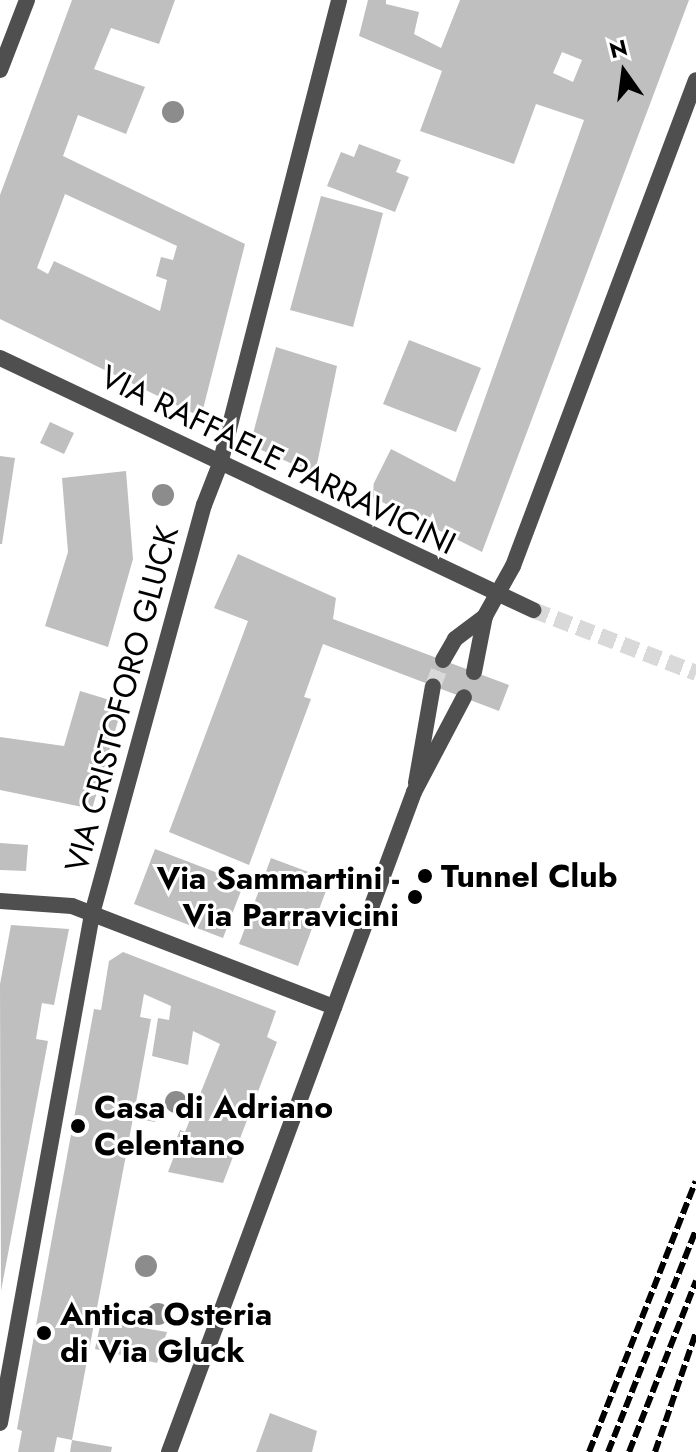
<!DOCTYPE html>
<html>
<head>
<meta charset="utf-8">
<style>
  body { margin:0 }
  #map { position:relative; width:696px; height:1452px; overflow:hidden; background:#fff; font-family:Jost,sans-serif }
  div>[style] { position:absolute }
  .building>* { inset:0; background:#bfbfbf }
  .street-tunnel>* { height:16px; margin-top:-8px; transform-origin:0; background:repeating-linear-gradient(90deg,#d9d9d9 0 16px,transparent 0 24px) }
  .street>* { height:16px; margin:-8px; padding:0 8px; transform-origin:8px; border-radius:8px; background:#4f4f4f }
  .rail>* { height:6px; margin-top:-3px; transform-origin:0; background:repeating-linear-gradient(90deg,#000 0 12px,transparent 0 16px) }
  .trees>* { width:22px; height:22px; margin:-11px; border-radius:50%; background:#8c8c8c }
  .dots>* { width:22px; height:22px; translate:-50% -50%; box-sizing:border-box; border:4px solid #fff; border-radius:50% }
  span { translate:-50% -50%; white-space:nowrap; text-align:center; line-height:1.15; -webkit-text-stroke:6px #fff; paint-order:stroke }
  .street-label { font-size:32px; color:#000 }
  .poi-label { font-size:32px; color:#000; font-weight:700 }
  .left { translate:0 -50%; text-align:left }
  .right { translate:-100% -50%; text-align:right }
  .north { position:absolute; left:584px; top:32px; width:80px; height:80px; -webkit-text-stroke:6px #fff; paint-order:stroke; rotate:346deg; font-size:22px; font-weight:700; line-height:32px; text-align:center; color:#000 }
  .north::after { content:''; display:block; margin:auto; width:28px; height:36px; background:#000; clip-path:polygon(50% 0,100% 100%,50% 72%,0 100%) }
</style>
</head>
<body>
<div id="map">
  <div class="building">
    <div style="clip-path:polygon(evenodd,72px 0,175px 0,159px 44px,111px 28px,94px 69px,145px 87px,126px 134px,78px 115px,63px 156px,245px 244px,201px 417px,0 319px,0 195px,72px 0,65px 194px,177px 246px,173px 260px,161px 257px,156px 276px,167px 280px,160px 311px,54px 261px,48px 274px,37px 268px,65px 194px)"></div>
    <div style="clip-path:polygon(evenodd,368px 0,386px 0,386px 4px,419px 12px,414px 34px,441px 48px,460px 0,689px 0,482px 552px,368px 495px,391px 449px,455px 482px,584px 120px,536px 104px,514px 164px,420px 131px,442px 71px,359px 36px,368px 0,562px 52px,582px 60px,573px 82px,553px 73px,562px 52px)"></div>
    <div style="clip-path:polygon(359px 144px,401px 160px,396px 172px,409px 177px,395px 212px,327px 186px,341px 152px,354px 157px)"></div>
    <div style="clip-path:polygon(321px 196px,383px 213px,353px 327px,290px 310px)"></div>
    <div style="clip-path:polygon(409px 340px,481px 368px,456px 432px,383px 404px)"></div>
    <div style="clip-path:polygon(276px 347px,337px 366px,315px 474px,250px 445px)"></div>
    <div style="clip-path:polygon(50px 422px,74px 433px,64px 454px,40px 443px)"></div>
    <div style="clip-path:polygon(0 456px,15px 458px,2px 544px,0 544px)"></div>
    <div style="clip-path:polygon(126px 471px,133px 559px,108px 647px,45px 626px,68px 552px,62px 478px)"></div>
    <div style="clip-path:polygon(238px 554px,336px 598px,333px 619px,509px 685px,499px 711px,323px 644px,304px 697px,311px 699px,249px 865px,169px 832px,248px 621px,214px 608px)"></div>
    <div style="clip-path:polygon(80px 691px,123px 704px,92px 809px,0 790px,0 737px,64px 746px)"></div>
    <div style="clip-path:polygon(0 843px,28px 845px,26px 871px,0 870px)"></div>
    <div style="clip-path:polygon(155px 849px,244px 883px,223px 938px,134px 904px)"></div>
    <div style="clip-path:polygon(271px 858px,330px 880px,298px 966px,239px 944px)"></div>
    <div style="clip-path:polygon(11px 925px,69px 929px,54px 1005px,42px 1003px,36px 1039px,48px 1041px,1px 1291px,0 984px)"></div>
    <div style="clip-path:polygon(123px 952px,276px 1011px,267px 1037px,277px 1042px,223px 1183px,168px 1172px,176px 1151px,172px 1150px,180px 1130px,185px 1132px,220px 1044px,193px 1031px,188px 1065px,152px 1056px,158px 1018px,169px 1020px,171px 1006px,144px 994px,140px 1017px,151px 1019px,135px 1108px,156px 1112px,155px 1122px,133px 1118px,72px 1440px,57px 1437px,54px 1452px,18px 1452px,22px 1431px,17px 1429px,94px 1009px,101px 1010px,109px 961px)"></div>
    <div style="clip-path:polygon(101px 1321px,167px 1332px,157px 1363px,95px 1349px)"></div>
    <div style="clip-path:polygon(270px 1413px,317px 1431px,312px 1452px,256px 1452px)"></div>
    <div style="clip-path:polygon(72px 1440px,112px 1447px,111px 1452px,70px 1452px)"></div>
  </div>
  <div class="street-tunnel">
    <div style="left:533px;top:610px;width:175px;rotate:21.1deg"></div>
    <div style="left:433px;top:686px;width:28px;rotate:-69deg"></div>
  </div>
  <div class="street">
    <div style="left:0;top:70px;width:75px;rotate:-68.9deg"></div>
    <div style="left:0;top:358px;width:590px;rotate:25.3deg"></div>
    <div style="left:443px;top:660px;width:24px;rotate:-60deg"></div>
    <div style="left:455px;top:639px;width:38px;rotate:-37deg"></div>
    <div style="left:474px;top:672px;width:57px;rotate:-78.9deg"></div>
    <div style="left:485px;top:616px;width:57px;rotate:-60.8deg"></div>
    <div style="left:513px;top:566px;width:519px;rotate:-69.37deg"></div>
    <div style="left:416px;top:783px;width:98px;rotate:-80.1deg"></div>
    <div style="left:0;top:901px;width:72px;rotate:4deg"></div>
    <div style="left:72px;top:906px;width:281px;rotate:21.1deg"></div>
    <div style="left:0;top:1423px;width:517px;rotate:-79.75deg"></div>
    <div style="left:92px;top:914px;width:424px;rotate:-74.7deg"></div>
    <div style="left:204px;top:505px;width:44px;rotate:-68.7deg"></div>
    <div style="left:220px;top:464px;width:479px;rotate:-75.6deg"></div>
    <div style="left:169px;top:1452px;width:704px;rotate:-69.63deg"></div>
    <div style="left:414px;top:792px;width:107px;rotate:-62.2deg"></div>
  </div>
  <div class="rail">
    <div style="left:589px;top:1452px;width:291px;rotate:-68.5deg"></div>
    <div style="left:608px;top:1452px;width:239px;rotate:-68.4deg"></div>
    <div style="left:629px;top:1452px;width:184px;rotate:-68.6deg"></div>
    <div style="left:655px;top:1452px;width:127px;rotate:-71.1deg"></div>
  </div>
  <div class="trees">
    <div style="left:173px;top:112px"></div>
    <div style="left:163px;top:495px"></div>
    <div style="left:176px;top:1102px"></div>
    <div style="left:146px;top:1266px"></div>
    <div style="left:158px;top:1314px"></div>
  </div>
  <div class="dots">
    <div style="left:425px;top:876px;background:#000"></div>
    <div style="left:415px;top:897px;background:#000"></div>
    <div style="left:78px;top:1126px;background:#000"></div>
    <div style="left:44px;top:1333px;background:#000"></div>
  </div>
  <div class="street-label">
    <span style="left:278px;top:460px;rotate:26deg">VIA RAFFAELE PARRAVICINI</span>
    <span style="left:122px;top:699px;rotate:-75deg">VIA CRISTOFORO GLUCK</span>
  </div>
  <div class="poi-label">
    <span class="left" style="left:441px;top:876px">Tunnel Club</span>
    <span class="right" style="left:399px;top:897px">Via Sammartini -<br>Via Parravicini</span>
    <span class="left" style="left:94px;top:1126px">Casa di Adriano<br>Celentano</span>
    <span class="left" style="left:60px;top:1333px">Antica Osteria<br>di Via Gluck</span>
  </div>
  <div class="north">N</div>
</div>
</body>
</html>
